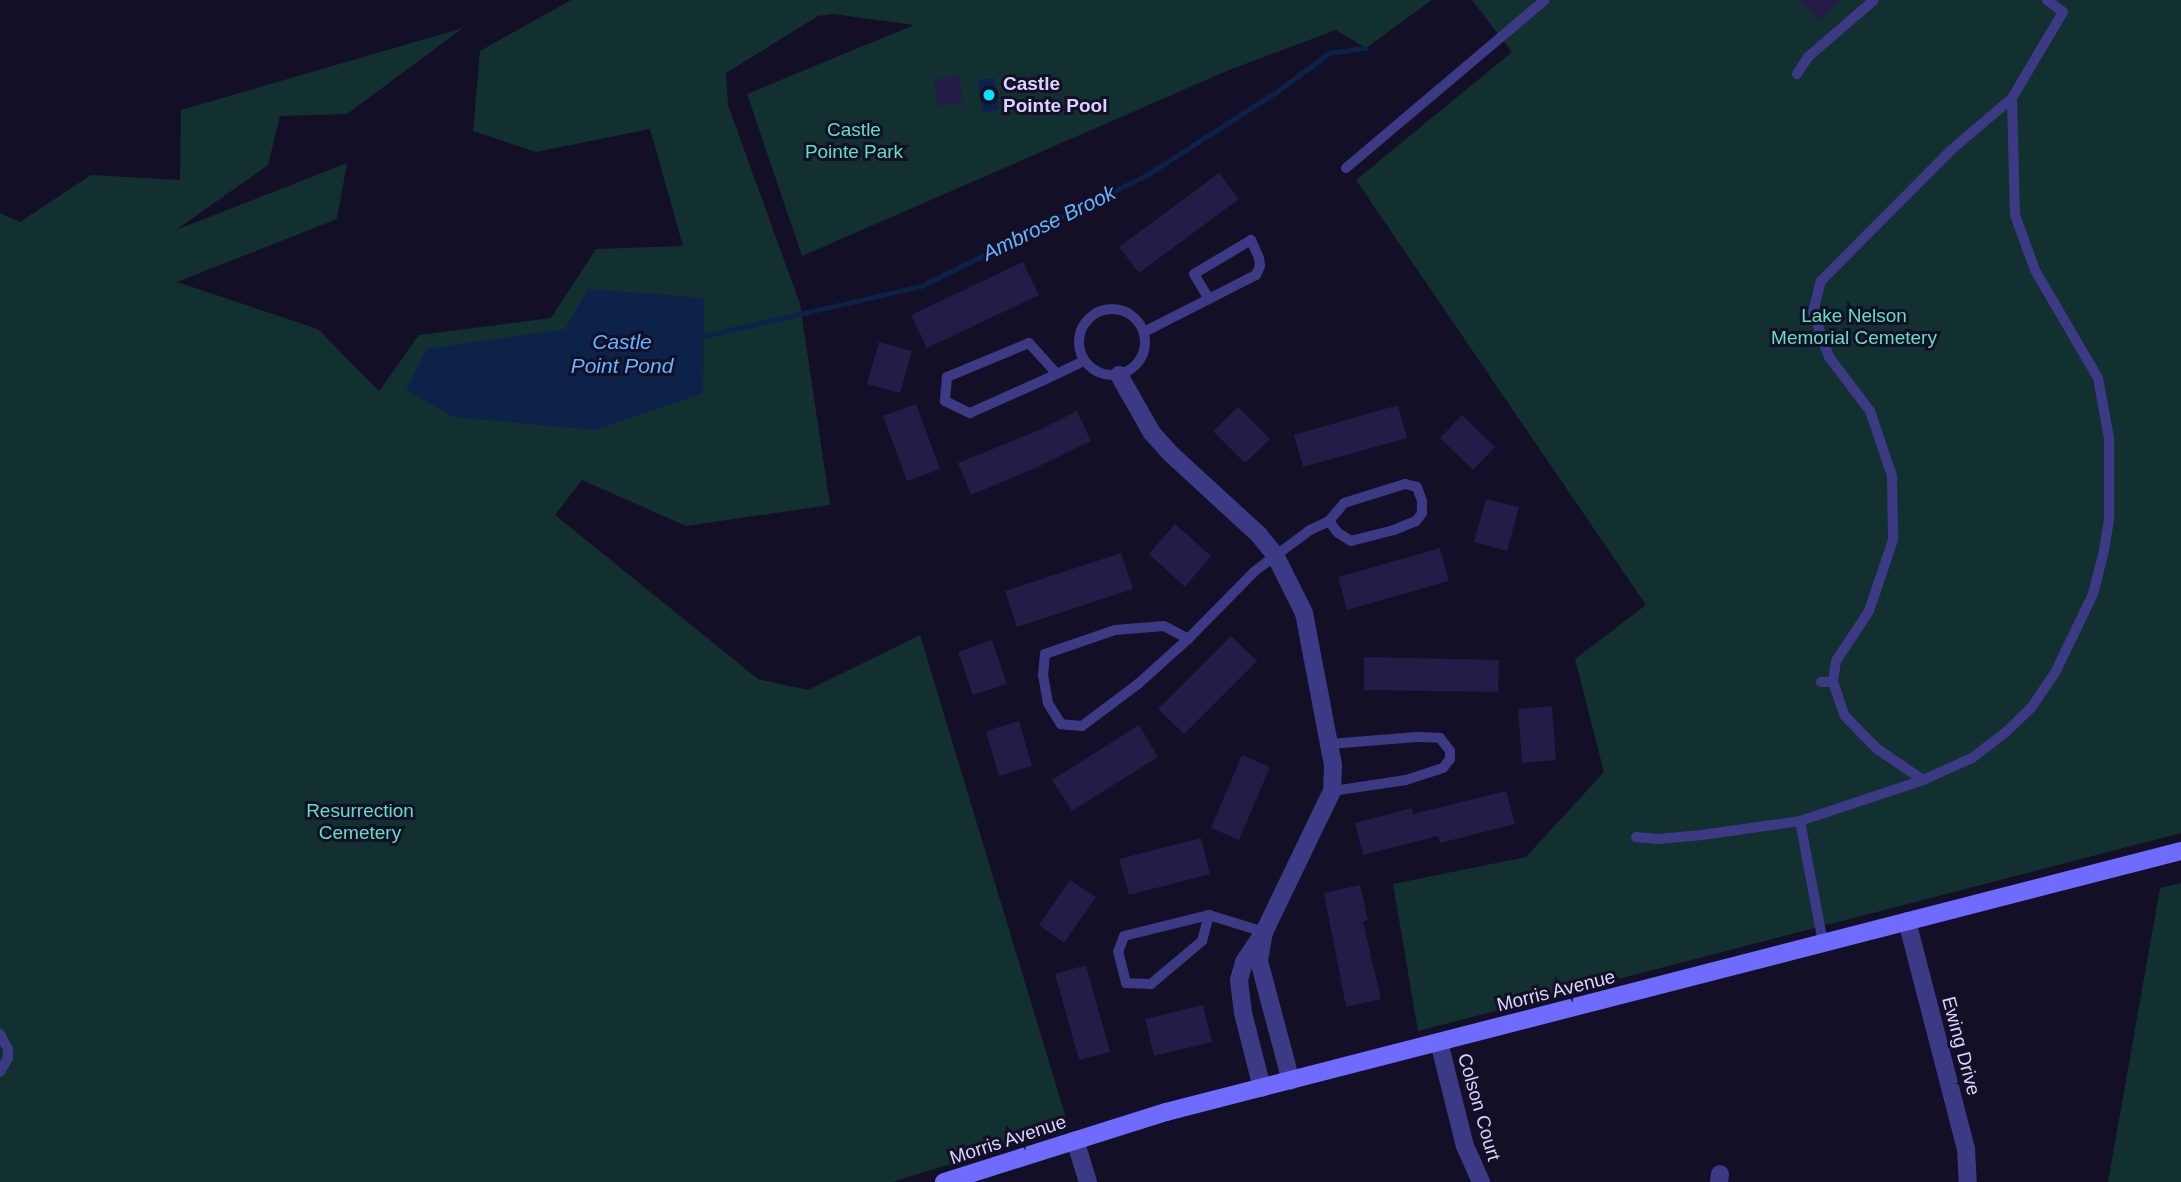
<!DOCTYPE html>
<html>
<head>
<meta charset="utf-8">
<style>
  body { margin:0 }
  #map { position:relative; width:2181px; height:1182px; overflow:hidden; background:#130f26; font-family:Arial,sans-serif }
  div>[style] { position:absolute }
  .green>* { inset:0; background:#12302f }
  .water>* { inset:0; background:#0c2248 }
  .stream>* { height:5px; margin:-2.5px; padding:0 2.5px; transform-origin:2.5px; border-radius:2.5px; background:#0c2248 }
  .building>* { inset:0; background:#241b47 }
  .lane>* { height:10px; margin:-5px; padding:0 5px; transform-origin:5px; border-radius:5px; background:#3d3a85 }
  .lane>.ring { margin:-5px; padding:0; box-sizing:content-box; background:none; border:10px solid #3d3a85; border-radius:50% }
  .street>* { height:18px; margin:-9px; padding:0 9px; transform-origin:9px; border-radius:9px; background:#3d3a85 }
  .secondary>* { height:18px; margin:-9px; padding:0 9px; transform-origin:9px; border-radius:9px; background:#6f6bff }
  .dots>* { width:19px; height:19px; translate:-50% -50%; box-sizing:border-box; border:4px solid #130f26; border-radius:50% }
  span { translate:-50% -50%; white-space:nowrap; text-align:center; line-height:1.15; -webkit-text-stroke:6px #130f26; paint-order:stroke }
  .poi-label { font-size:19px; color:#d9d4ff; font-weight:700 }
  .left { translate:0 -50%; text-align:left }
  .park-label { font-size:19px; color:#5fe0c0 }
  .street-label { font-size:19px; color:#d9d4ff }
  .water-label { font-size:21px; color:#62b6ff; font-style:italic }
</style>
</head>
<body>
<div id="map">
  <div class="green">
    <div style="clip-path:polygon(571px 0,1432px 0,1366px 48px,1336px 30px,1229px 70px,802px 256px,747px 94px,914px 25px,833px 14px,818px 16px,726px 73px,728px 105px,800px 304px,830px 505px,686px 526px,582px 480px,555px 515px,758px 679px,808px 690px,920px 635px,1069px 1128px,892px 1182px,0 1182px,0 213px,20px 222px,91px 175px,180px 180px,181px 110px,463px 28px,347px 114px,280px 116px,268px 165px,176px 230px,347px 163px,337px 219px,177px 282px,318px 329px,379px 391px,419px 335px,551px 318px,596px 249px,683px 246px,650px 129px,536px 152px,473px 131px,480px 51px)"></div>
    <div style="clip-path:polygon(1472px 0,2181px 0,2181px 833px,1418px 1031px,1393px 884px,1526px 857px,1604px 772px,1575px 659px,1646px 605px,1356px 180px,1512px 52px)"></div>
    <div style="clip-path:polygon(2181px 883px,2181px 1182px,2108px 1182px,2160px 888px)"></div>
  </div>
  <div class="water">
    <div style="clip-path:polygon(994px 78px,999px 110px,983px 113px,978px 80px)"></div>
    <div style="clip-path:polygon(588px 289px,704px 298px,703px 393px,595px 430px,454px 417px,406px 390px,427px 349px,565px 329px)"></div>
  </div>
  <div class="stream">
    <div style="left:704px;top:336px;width:223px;rotate:-13deg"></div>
    <div style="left:921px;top:286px;width:250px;rotate:-26.2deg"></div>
    <div style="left:1145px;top:176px;width:159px;rotate:-32.7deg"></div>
    <div style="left:1279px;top:90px;width:62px;rotate:-36.5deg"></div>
    <div style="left:1329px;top:53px;width:37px;rotate:-8deg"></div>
  </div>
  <div class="building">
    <div style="clip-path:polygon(1799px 0,1842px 0,1818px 21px)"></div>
    <div style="clip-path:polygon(959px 76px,963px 102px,938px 106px,934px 80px)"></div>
    <div style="clip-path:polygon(1219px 173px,1239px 199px,1139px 273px,1119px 247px)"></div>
    <div style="clip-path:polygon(1023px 262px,1039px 295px,927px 348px,911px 315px)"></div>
    <div style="clip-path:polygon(879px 342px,912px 351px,900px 393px,867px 384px)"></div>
    <div style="clip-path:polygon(916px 404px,940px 469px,907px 481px,883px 416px)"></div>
    <div style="clip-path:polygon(1398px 405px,1407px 438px,1303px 467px,1294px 435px)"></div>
    <div style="clip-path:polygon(1238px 407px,1270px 439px,1245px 463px,1213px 431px)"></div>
    <div style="clip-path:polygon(1077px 411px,1091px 441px,1031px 470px,971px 495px,958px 463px,1037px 431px)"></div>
    <div style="clip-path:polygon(1462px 415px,1495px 447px,1473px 470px,1440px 438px)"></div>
    <div style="clip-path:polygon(1486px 499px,1519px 507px,1507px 551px,1474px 542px)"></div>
    <div style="clip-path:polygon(1175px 524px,1211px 556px,1185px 587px,1149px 554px)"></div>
    <div style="clip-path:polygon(1440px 548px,1449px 581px,1347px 610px,1338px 577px)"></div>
    <div style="clip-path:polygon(1121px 553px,1133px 589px,1017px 627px,1005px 591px)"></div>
    <div style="clip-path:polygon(1231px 636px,1257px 661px,1184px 734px,1158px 709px)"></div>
    <div style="clip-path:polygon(992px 640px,1007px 684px,973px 695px,958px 652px)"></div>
    <div style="clip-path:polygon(1364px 657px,1499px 660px,1498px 692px,1364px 690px)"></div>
    <div style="clip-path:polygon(1552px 706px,1556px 760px,1522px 763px,1518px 709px)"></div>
    <div style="clip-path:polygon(1019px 721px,1032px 766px,999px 776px,986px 731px)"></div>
    <div style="clip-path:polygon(1139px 725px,1158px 757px,1072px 811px,1052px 780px)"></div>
    <div style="clip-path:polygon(1242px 755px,1270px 767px,1239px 840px,1211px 828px)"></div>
    <div style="clip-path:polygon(1506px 791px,1515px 824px,1440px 843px,1438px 836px,1363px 855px,1355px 823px,1412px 808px,1413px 814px)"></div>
    <div style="clip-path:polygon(1201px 838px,1210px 874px,1129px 895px,1119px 859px)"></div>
    <div style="clip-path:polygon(1070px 880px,1096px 897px,1064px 943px,1039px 925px)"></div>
    <div style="clip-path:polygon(1360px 885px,1368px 920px,1363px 922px,1381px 999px,1346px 1007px,1324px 893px)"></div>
    <div style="clip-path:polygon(1086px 965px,1110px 1052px,1079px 1060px,1055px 974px)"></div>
    <div style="clip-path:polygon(1203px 1005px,1212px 1042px,1154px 1056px,1145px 1019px)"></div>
  </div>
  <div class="lane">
    <div style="left:1797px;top:74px;width:20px;rotate:-57deg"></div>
    <div style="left:1808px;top:57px;width:87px;rotate:-40.8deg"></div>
    <div style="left:1346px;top:168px;width:260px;rotate:-40.2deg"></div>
    <div class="ring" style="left:1079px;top:309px;width:56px;height:56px"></div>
    <div style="left:1144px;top:332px;width:126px;rotate:-27deg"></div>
    <div style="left:1256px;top:275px;width:10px;rotate:-66deg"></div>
    <div style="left:1260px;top:266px;width:8px;rotate:-97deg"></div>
    <div style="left:1259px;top:258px;width:20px;rotate:-114deg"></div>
    <div style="left:1251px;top:240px;width:66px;rotate:149.2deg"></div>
    <div style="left:1194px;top:274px;width:29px;rotate:59deg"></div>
    <div style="left:1057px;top:374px;width:42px;rotate:-132.1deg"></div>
    <div style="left:1029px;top:343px;width:89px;rotate:157.5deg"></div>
    <div style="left:947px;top:377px;width:24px;rotate:95deg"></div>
    <div style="left:945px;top:401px;width:28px;rotate:26deg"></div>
    <div style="left:970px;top:413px;width:83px;rotate:-24.1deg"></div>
    <div style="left:1046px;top:379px;width:42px;rotate:-25.3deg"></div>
    <div style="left:1405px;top:484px;width:12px;rotate:14deg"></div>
    <div style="left:1417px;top:487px;width:15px;rotate:70deg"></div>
    <div style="left:1422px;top:501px;width:12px;rotate:90deg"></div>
    <div style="left:1422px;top:513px;width:10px;rotate:127deg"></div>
    <div style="left:1416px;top:521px;width:24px;rotate:158deg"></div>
    <div style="left:1394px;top:530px;width:44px;rotate:165.7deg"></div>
    <div style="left:1351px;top:541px;width:15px;rotate:-148deg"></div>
    <div style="left:1338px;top:533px;width:15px;rotate:-127deg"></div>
    <div style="left:1329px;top:521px;width:23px;rotate:-50deg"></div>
    <div style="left:1344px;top:503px;width:64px;rotate:-17.3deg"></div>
    <div style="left:1164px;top:626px;width:27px;rotate:28deg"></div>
    <div style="left:1188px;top:639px;width:67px;rotate:138deg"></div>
    <div style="left:1138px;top:684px;width:70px;rotate:143.1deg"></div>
    <div style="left:1082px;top:726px;width:21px;rotate:-175deg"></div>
    <div style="left:1061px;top:724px;width:25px;rotate:-122deg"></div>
    <div style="left:1048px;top:703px;width:27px;rotate:-100deg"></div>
    <div style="left:1043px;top:676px;width:22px;rotate:-85deg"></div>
    <div style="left:1045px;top:654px;width:74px;rotate:-18.9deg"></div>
    <div style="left:1115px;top:630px;width:49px;rotate:-4.7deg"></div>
    <div style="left:1188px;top:639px;width:95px;rotate:-45.4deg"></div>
    <div style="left:1255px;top:571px;width:69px;rotate:-36.7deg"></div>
    <div style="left:1310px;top:530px;width:21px;rotate:-25deg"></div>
    <div style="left:1821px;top:682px;width:12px"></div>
    <div style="left:1833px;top:682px;width:36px;rotate:71deg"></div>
    <div style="left:1845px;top:716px;width:45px;rotate:45.9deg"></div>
    <div style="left:1876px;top:748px;width:57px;rotate:34.2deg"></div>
    <div style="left:1833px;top:682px;width:21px;rotate:-82deg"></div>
    <div style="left:1836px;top:661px;width:60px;rotate:-56.6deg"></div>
    <div style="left:1869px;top:611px;width:75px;rotate:-71.3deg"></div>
    <div style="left:1893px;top:540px;width:64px;rotate:-90.9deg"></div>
    <div style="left:1892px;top:476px;width:69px;rotate:-108.7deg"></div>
    <div style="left:1870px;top:411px;width:68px;rotate:-127.2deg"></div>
    <div style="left:1829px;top:357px;width:48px;rotate:-109.6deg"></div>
    <div style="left:1813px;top:312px;width:32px;rotate:-76deg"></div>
    <div style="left:1821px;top:281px;width:183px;rotate:-45.2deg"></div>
    <div style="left:1950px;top:151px;width:82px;rotate:-40.5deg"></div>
    <div style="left:2012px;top:98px;width:100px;rotate:-59.3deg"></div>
    <div style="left:2063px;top:12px;width:20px;rotate:-143deg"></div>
    <div style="left:1329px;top:744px;width:88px;rotate:-4.5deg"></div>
    <div style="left:1417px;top:737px;width:23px;rotate:2deg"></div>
    <div style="left:1440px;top:738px;width:16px;rotate:52deg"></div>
    <div style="left:1450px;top:751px;width:8px;rotate:90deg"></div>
    <div style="left:1450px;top:759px;width:11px;rotate:128deg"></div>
    <div style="left:1443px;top:768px;width:39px;rotate:162deg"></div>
    <div style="left:1406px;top:780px;width:75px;rotate:171.5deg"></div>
    <div style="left:1800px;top:821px;width:124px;rotate:79.3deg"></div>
    <div style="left:1636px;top:837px;width:22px;rotate:5deg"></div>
    <div style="left:1658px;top:839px;width:44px;rotate:-5.2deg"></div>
    <div style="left:1702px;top:835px;width:99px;rotate:-8.1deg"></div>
    <div style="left:1800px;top:821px;width:130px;rotate:-18.4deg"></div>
    <div style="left:1923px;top:780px;width:54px;rotate:-24.2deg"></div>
    <div style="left:1972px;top:758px;width:43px;rotate:-37.4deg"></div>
    <div style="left:2006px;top:732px;width:35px;rotate:-44deg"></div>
    <div style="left:2031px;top:708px;width:42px;rotate:-55.6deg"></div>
    <div style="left:2055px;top:673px;width:88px;rotate:-64.3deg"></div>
    <div style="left:2093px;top:594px;width:44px;rotate:-75.7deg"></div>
    <div style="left:2104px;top:551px;width:32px;rotate:-81deg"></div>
    <div style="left:2109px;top:519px;width:81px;rotate:-90deg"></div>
    <div style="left:2109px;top:438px;width:61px;rotate:-100.4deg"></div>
    <div style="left:2098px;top:378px;width:125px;rotate:-120.3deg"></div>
    <div style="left:2035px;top:270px;width:59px;rotate:-110deg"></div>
    <div style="left:2015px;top:215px;width:117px;rotate:-91.5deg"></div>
    <div style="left:1209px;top:915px;width:27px;rotate:105deg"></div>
    <div style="left:1202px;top:941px;width:67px;rotate:139.9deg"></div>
    <div style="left:1151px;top:984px;width:25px;rotate:-178deg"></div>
    <div style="left:1126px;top:983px;width:32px;rotate:-104deg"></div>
    <div style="left:1118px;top:952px;width:17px;rotate:-69deg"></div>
    <div style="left:1124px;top:936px;width:88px;rotate:-13.9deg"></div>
    <div style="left:1209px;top:915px;width:58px;rotate:17.2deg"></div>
    <div style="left:0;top:1034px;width:17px;rotate:62deg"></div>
    <div style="left:8px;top:1049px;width:9px;rotate:90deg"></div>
    <div style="left:8px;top:1058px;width:16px;rotate:120deg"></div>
  </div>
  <div class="street">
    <div style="left:1119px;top:375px;width:67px;rotate:60.4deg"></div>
    <div style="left:1152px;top:433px;width:28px;rotate:48deg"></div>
    <div style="left:1171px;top:454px;width:120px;rotate:42.6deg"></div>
    <div style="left:1259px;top:535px;width:26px;rotate:51deg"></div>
    <div style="left:1275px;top:555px;width:65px;rotate:63.4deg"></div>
    <div style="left:1304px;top:613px;width:155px;rotate:79.2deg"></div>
    <div style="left:1333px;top:765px;width:26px;rotate:92deg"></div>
    <div style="left:1332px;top:791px;width:157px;rotate:115.7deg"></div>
    <div style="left:1907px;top:921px;width:236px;rotate:75.5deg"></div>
    <div style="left:1966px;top:1149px;width:33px;rotate:87deg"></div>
    <div style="left:1439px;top:1042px;width:107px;rotate:76deg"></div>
    <div style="left:1465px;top:1146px;width:39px;rotate:66deg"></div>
    <div style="left:1262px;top:1088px;width:77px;rotate:-104.2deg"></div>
    <div style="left:1243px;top:1013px;width:33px;rotate:-97deg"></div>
    <div style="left:1239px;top:980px;width:19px;rotate:-74deg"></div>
    <div style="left:1244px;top:962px;width:36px;rotate:-56deg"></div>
    <div style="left:1264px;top:932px;width:29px;rotate:100deg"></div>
    <div style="left:1259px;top:961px;width:124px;rotate:75.1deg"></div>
    <div style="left:1075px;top:1140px;width:44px;rotate:72.8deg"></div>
    <div style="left:1719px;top:1182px;width:8px;rotate:-83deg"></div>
  </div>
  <div class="secondary">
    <div style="left:944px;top:1182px;width:233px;rotate:-17.5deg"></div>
    <div style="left:1166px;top:1112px;width:1048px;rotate:-14.42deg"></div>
  </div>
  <div class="dots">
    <div style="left:989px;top:95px;background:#00e5ff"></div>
  </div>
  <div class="poi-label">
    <span class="left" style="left:1003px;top:95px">Castle<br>Pointe Pool</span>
  </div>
  <div class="park-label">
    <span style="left:854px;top:141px">Castle<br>Pointe Park</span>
    <span style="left:1854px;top:327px">Lake Nelson<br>Memorial Cemetery</span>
    <span style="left:360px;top:822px">Resurrection<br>Cemetery</span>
  </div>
  <div class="street-label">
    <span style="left:1556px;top:991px;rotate:-14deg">Morris Avenue</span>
    <span style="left:1961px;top:1046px;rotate:75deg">Ewing Drive</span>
    <span style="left:1479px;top:1107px;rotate:74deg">Colson Court</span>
    <span style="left:1008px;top:1140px;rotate:-18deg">Morris Avenue</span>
  </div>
  <div class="water-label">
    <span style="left:1049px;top:223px;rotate:-26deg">Ambrose Brook</span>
    <span style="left:622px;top:354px">Castle<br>Point Pond</span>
  </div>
</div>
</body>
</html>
